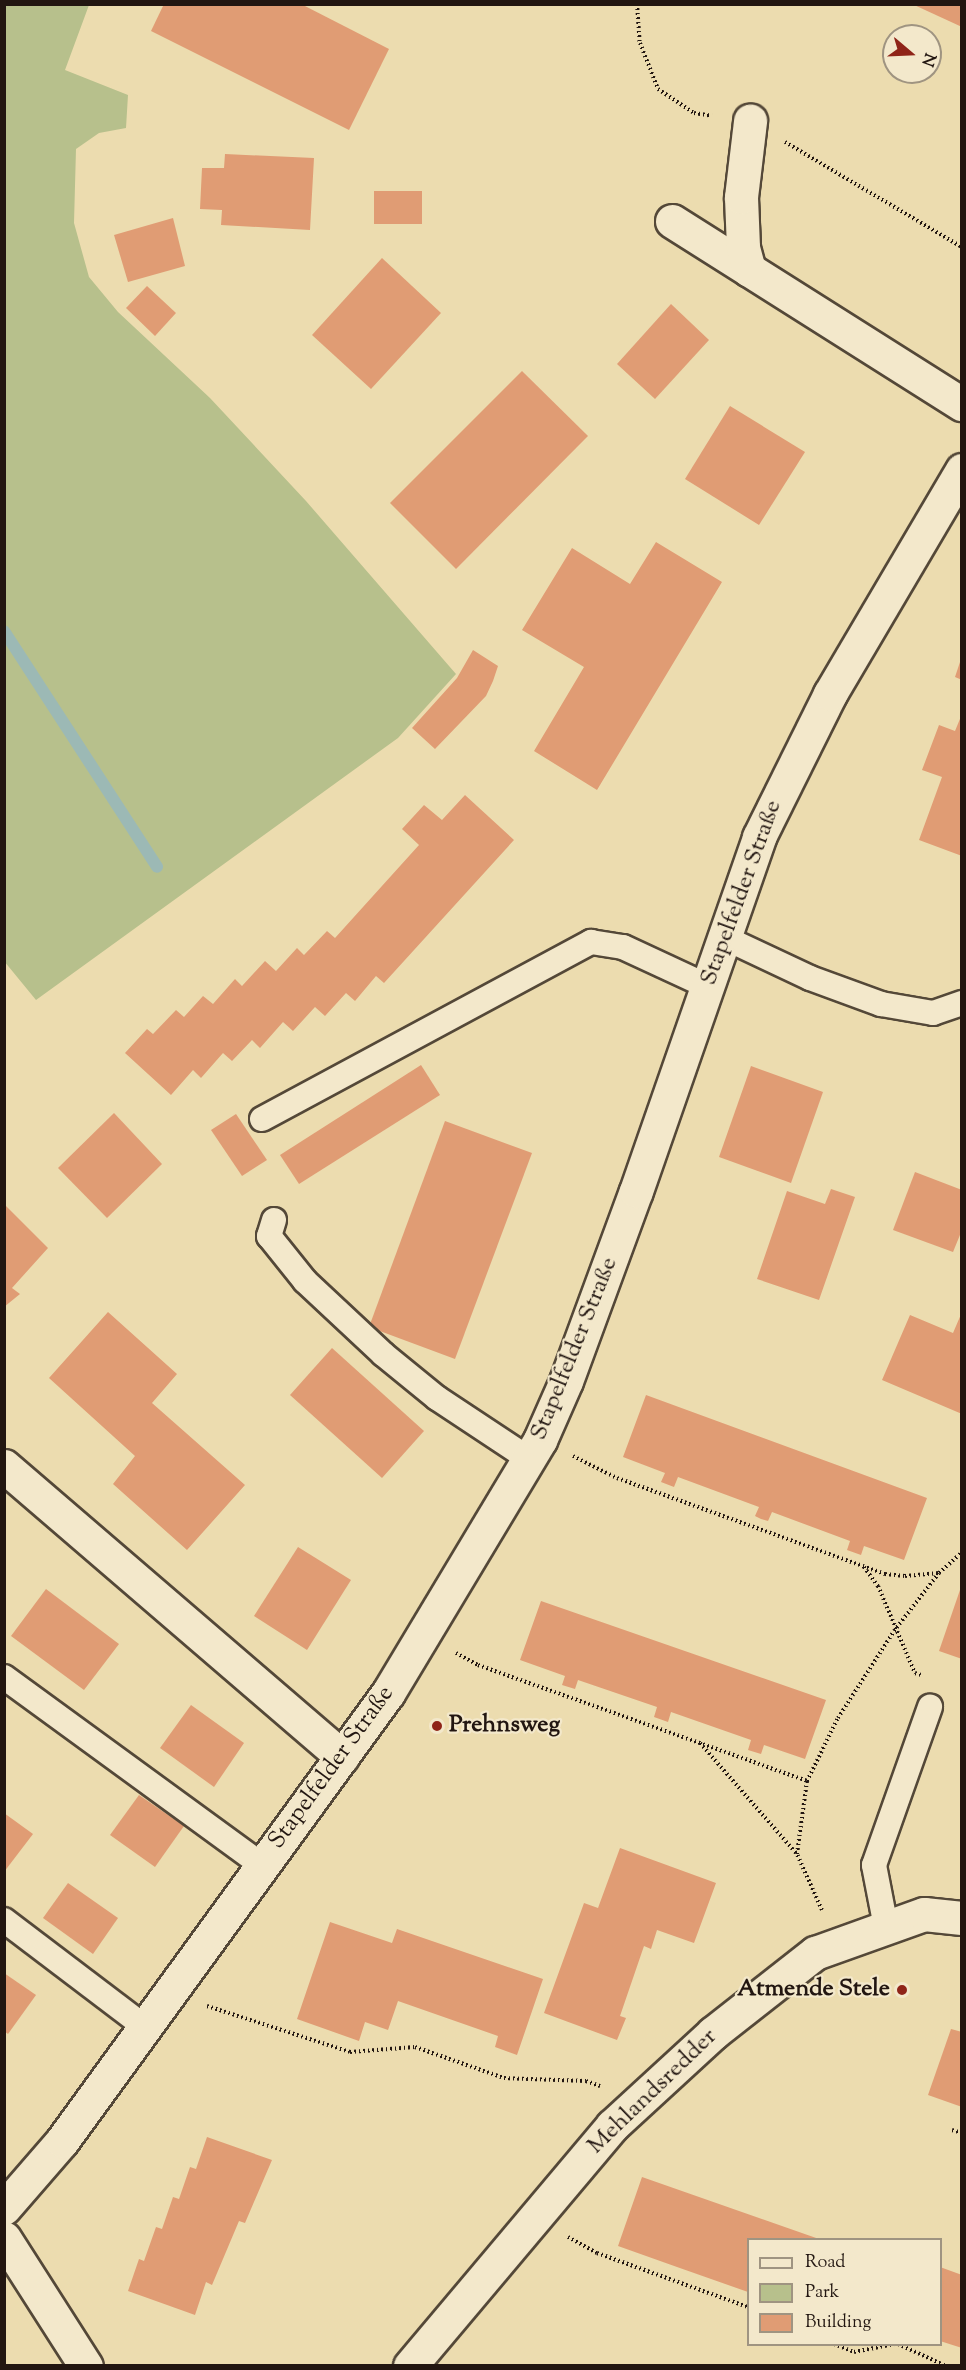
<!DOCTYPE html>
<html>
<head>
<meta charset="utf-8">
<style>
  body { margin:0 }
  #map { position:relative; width:966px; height:2370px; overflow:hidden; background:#ecdcaf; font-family:"Sorts Mill Goudy",serif }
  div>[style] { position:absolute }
  .green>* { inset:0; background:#b7c08c }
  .stream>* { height:12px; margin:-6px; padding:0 6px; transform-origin:6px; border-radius:6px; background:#9cb9b5 }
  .building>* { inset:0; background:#e09c74 }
  .path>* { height:4px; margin-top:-2px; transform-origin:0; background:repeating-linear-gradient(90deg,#221611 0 1.5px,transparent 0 4.5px) }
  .roads { filter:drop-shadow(2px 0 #544838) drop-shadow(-2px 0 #544838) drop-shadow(0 2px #544838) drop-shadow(0 -2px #544838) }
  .service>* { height:24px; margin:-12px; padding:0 12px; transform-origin:12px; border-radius:12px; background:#f3e8cb }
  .minor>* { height:33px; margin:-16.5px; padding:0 16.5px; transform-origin:16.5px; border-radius:16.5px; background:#f3e8cb }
  .tertiary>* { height:33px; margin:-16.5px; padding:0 16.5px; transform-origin:16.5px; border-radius:16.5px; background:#f3e8cb }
  .dots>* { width:16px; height:16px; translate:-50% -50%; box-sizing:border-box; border:3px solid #f3e8cb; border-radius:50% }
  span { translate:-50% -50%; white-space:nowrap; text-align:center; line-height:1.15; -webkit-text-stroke:4.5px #f3e8cb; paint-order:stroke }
  .street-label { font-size:24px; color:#221611 }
  .poi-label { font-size:24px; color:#221611; font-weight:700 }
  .left { translate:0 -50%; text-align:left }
  .right { translate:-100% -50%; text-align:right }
  .frame { position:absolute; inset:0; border:6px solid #221611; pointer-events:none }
  .legend { position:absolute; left:747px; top:2238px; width:195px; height:108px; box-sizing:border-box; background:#f3e8cb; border:2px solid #9f9481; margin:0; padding:8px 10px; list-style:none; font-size:18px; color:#221611 }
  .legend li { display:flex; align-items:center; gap:12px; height:30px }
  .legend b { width:30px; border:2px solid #9f9481 }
  .north { position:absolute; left:882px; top:24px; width:60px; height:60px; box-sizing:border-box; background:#f3e8cb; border:2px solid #9f9481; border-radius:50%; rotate:109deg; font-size:16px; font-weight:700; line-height:24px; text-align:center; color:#221611 }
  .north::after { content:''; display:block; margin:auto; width:21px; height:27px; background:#8f2418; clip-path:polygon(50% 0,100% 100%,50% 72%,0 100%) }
</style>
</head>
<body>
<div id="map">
  <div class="green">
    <div style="clip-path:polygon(5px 4px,89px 5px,65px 70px,128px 95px,126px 128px,99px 133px,76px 149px,74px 223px,89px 277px,118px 312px,210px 398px,306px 501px,456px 674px,398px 738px,36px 1000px,4px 961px)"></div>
  </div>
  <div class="stream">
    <div style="left:4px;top:631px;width:281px;rotate:57deg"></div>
  </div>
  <div class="building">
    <div style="clip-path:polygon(164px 4px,301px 4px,389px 49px,349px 130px,151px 31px)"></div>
    <div style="clip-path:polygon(912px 4px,962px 4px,962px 27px)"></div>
    <div style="clip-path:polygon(225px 154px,314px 158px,310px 230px,221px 225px,222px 210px,200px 209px,202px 168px,224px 168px)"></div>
    <div style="clip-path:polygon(374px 191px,422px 191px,422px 224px,374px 224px)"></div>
    <div style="clip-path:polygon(173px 218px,185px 266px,128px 282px,114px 235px)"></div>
    <div style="clip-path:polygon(382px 258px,441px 313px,371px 389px,312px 335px)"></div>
    <div style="clip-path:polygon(147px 286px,176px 313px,155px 336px,126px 308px)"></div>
    <div style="clip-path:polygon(671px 304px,709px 340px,655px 399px,617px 364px)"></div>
    <div style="clip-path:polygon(522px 371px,588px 436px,456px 569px,390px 503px)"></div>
    <div style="clip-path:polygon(730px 406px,805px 452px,759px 525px,685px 479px)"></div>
    <div style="clip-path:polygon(656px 542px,722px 582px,597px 790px,534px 751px,584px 667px,522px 630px,572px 548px,630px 584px)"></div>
    <div style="clip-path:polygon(473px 650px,498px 666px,493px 681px,486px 696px,435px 749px,412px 728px,457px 678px)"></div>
    <div style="clip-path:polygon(961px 659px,962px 659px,962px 680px,955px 677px)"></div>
    <div style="clip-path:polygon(962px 714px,962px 856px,919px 840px,942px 777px,922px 770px,939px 725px,955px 731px)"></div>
    <div style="clip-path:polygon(465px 795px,514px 840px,384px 983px,376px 976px,355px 1001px,346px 993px,325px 1016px,315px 1007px,293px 1031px,283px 1022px,260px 1048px,252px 1040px,232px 1061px,223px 1053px,201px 1078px,193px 1070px,171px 1095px,125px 1053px,147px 1029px,153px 1034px,176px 1010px,184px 1017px,203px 996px,213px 1004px,235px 979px,242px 986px,265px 961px,276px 971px,297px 948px,304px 955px,327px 931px,335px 938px,419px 845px,402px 829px,424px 805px,442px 820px)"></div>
    <div style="clip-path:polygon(421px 1065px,440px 1095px,299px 1184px,280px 1155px)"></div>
    <div style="clip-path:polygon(751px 1066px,823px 1092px,791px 1183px,719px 1157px)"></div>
    <div style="clip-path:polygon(114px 1113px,162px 1164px,107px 1218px,58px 1168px)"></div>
    <div style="clip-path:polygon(236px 1114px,267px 1160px,242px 1176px,211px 1130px)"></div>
    <div style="clip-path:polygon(445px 1121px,532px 1153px,455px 1359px,369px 1327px)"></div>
    <div style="clip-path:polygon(915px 1172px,962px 1190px,962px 1230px,953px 1252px,893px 1230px)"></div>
    <div style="clip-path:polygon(831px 1189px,855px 1197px,819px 1300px,757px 1279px,787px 1191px,825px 1204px)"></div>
    <div style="clip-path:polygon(4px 1204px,48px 1248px,12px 1288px,20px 1294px,4px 1307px)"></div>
    <div style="clip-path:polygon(108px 1312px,177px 1374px,152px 1403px,245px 1485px,187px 1550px,113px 1484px,135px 1456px,49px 1378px)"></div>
    <div style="clip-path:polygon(962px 1312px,962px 1414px,882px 1380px,910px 1315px,953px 1333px)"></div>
    <div style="clip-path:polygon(332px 1348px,424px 1431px,382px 1478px,290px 1395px)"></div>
    <div style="clip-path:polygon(646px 1395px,927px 1498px,904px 1560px,864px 1546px,861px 1555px,847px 1550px,850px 1541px,772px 1512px,768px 1521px,761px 1519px,755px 1516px,759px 1507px,678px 1477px,674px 1487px,661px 1482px,665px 1473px,623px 1457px)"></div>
    <div style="clip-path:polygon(298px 1547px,351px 1580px,307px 1650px,254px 1616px)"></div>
    <div style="clip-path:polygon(961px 1587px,962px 1587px,962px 1659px,939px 1651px)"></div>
    <div style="clip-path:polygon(46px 1589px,119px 1644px,84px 1690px,11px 1636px)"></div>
    <div style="clip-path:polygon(541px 1601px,826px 1700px,805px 1759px,764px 1745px,761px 1754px,748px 1750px,751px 1740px,671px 1712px,668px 1722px,654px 1717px,657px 1707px,578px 1680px,575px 1689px,562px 1685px,565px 1676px,520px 1660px)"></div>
    <div style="clip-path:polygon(191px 1705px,244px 1743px,214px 1787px,160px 1748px)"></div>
    <div style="clip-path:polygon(139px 1795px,184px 1826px,155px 1867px,110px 1835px)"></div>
    <div style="clip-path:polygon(4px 1813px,33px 1834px,4px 1872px)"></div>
    <div style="clip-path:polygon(620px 1848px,716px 1883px,694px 1943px,657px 1930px,651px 1949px,644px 1946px,620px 2016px,626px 2018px,617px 2040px,544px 2013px,584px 1903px,598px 1908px)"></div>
    <div style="clip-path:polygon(68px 1883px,118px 1918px,93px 1954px,43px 1918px)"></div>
    <div style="clip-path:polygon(330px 1922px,392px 1943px,397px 1929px,543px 1979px,517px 2055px,495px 2047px,498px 2036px,398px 2001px,388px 2030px,365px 2022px,359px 2041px,297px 2019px)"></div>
    <div style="clip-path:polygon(4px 1973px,36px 1995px,8px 2034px,4px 2031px)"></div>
    <div style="clip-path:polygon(951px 2029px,962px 2032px,962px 2107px,928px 2095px)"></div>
    <div style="clip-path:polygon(207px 2137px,272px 2160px,245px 2223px,239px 2221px,212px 2285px,206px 2282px,195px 2315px,128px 2291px,139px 2259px,144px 2261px,156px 2227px,162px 2229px,173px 2197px,179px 2199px,190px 2167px,196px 2169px)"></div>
    <div style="clip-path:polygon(642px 2177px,819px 2239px,819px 2240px,748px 2240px,748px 2292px,677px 2267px,618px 2246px)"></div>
    <div style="clip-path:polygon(940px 2267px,962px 2275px,962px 2348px,940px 2341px)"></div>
  </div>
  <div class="path">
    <div style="left:637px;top:4px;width:39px;rotate:86deg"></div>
    <div style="left:640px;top:43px;width:49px;rotate:68.6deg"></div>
    <div style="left:658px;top:89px;width:43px;rotate:33.7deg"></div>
    <div style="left:694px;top:113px;width:18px;rotate:9deg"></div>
    <div style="left:785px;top:142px;width:206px;rotate:30.7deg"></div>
    <div style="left:573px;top:1456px;width:49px;rotate:26.6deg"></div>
    <div style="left:617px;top:1478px;width:285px;rotate:19.7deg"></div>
    <div style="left:885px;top:1574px;width:20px;rotate:6deg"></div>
    <div style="left:905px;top:1576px;width:34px;rotate:-5deg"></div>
    <div style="left:864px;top:1567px;width:24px;rotate:54deg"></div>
    <div style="left:878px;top:1586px;width:95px;rotate:67deg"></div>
    <div style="left:915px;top:1673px;width:6px;rotate:18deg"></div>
    <div style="left:456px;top:1653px;width:25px;rotate:29deg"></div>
    <div style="left:478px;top:1665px;width:349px;rotate:19.4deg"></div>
    <div style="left:700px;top:1743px;width:147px;rotate:48.9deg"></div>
    <div style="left:822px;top:1910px;width:61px;rotate:-114.1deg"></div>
    <div style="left:797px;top:1854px;width:74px;rotate:-82.2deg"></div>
    <div style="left:807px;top:1781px;width:70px;rotate:-63.8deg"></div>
    <div style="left:838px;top:1718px;width:103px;rotate:-57.2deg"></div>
    <div style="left:894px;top:1631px;width:73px;rotate:-52.2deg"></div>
    <div style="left:939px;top:1573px;width:31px;rotate:-42deg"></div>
    <div style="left:207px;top:2006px;width:150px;rotate:17.8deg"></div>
    <div style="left:350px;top:2052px;width:65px;rotate:-4.4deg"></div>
    <div style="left:415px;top:2047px;width:94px;rotate:19.2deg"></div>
    <div style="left:504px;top:2078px;width:82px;rotate:2.1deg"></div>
    <div style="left:586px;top:2081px;width:15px;rotate:20deg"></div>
    <div style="left:952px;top:2130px;width:10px;rotate:17deg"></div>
    <div style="left:568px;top:2237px;width:33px;rotate:29deg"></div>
    <div style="left:597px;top:2253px;width:160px;rotate:19.7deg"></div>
    <div style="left:834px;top:2344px;width:22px;rotate:22deg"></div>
    <div style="left:854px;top:2352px;width:41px;rotate:-11.3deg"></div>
    <div style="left:898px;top:2344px;width:53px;rotate:24.6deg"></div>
  </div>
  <div class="roads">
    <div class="service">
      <div style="left:723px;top:937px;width:96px;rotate:25.2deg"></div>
      <div style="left:810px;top:978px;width:76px;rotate:20.1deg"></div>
      <div style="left:881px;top:1004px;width:53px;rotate:9.8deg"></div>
      <div style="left:933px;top:1013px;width:31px;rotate:-19deg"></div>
      <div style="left:262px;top:1119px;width:374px;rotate:-28.3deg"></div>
      <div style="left:591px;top:942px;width:32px;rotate:9deg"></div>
      <div style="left:623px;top:947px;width:93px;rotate:24.9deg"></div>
      <div style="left:274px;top:1220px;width:17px;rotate:107deg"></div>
      <div style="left:269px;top:1236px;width:58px;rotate:51.3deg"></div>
      <div style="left:305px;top:1281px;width:107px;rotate:43.1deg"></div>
      <div style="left:383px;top:1354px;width:70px;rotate:39.2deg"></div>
      <div style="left:437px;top:1398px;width:110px;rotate:33.5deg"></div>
      <div style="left:4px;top:1677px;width:319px;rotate:36.1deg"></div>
      <div style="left:4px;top:1920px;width:177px;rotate:37.2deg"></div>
      <div style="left:886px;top:1927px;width:63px;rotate:-101deg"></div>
      <div style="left:874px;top:1865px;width:168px;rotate:-70.5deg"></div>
    </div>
    <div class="minor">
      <div style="left:672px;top:221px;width:343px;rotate:32.3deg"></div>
      <div style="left:749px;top:270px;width:24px;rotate:-105deg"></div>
      <div style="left:743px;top:247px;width:50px;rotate:-92.3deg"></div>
      <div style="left:741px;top:197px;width:77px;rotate:-83.2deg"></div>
      <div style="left:4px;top:1466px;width:446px;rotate:40.7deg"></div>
      <div style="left:4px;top:2238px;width:152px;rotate:57.4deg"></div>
      <div style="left:410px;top:2366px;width:314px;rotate:-49.9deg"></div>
      <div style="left:612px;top:2126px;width:137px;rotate:-42.6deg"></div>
      <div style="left:713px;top:2033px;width:130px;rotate:-38.1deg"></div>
      <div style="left:815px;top:1953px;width:116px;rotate:-19.7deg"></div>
      <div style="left:924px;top:1914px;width:38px;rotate:6deg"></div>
    </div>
    <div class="tertiary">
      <div style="left:4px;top:2208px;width:89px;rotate:-49.1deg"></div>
      <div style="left:62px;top:2141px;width:554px;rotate:-53.96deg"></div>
      <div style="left:388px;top:1693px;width:295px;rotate:-59deg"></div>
      <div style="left:540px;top:1440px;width:64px;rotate:-66.2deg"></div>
      <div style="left:566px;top:1381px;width:202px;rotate:-69.8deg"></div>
      <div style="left:636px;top:1191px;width:375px;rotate:-70.8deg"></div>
      <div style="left:759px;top:837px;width:160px;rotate:-63.6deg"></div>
      <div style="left:830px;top:694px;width:260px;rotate:-59.5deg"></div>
    </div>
  </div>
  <div class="dots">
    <div style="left:437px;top:1726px;background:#8f2418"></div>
    <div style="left:902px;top:1990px;background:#8f2418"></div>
  </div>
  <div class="street-label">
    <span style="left:742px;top:893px;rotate:-70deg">Stapelfelder Straße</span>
    <span style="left:575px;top:1349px;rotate:-68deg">Stapelfelder Straße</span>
    <span style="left:332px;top:1768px;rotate:-54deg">Stapelfelder Straße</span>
    <span style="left:653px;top:2092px;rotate:-44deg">Mehlandsredder</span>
  </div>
  <div class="poi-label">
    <span class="left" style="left:449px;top:1726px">Prehnsweg</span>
    <span class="right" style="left:890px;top:1990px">Atmende Stele</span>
  </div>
  <div class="frame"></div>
  <ul class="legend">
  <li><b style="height:8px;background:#f3e8cb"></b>Road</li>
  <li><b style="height:16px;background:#b7c08c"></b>Park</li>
  <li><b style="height:16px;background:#e09c74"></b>Building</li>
  </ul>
  <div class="north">N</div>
</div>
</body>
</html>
